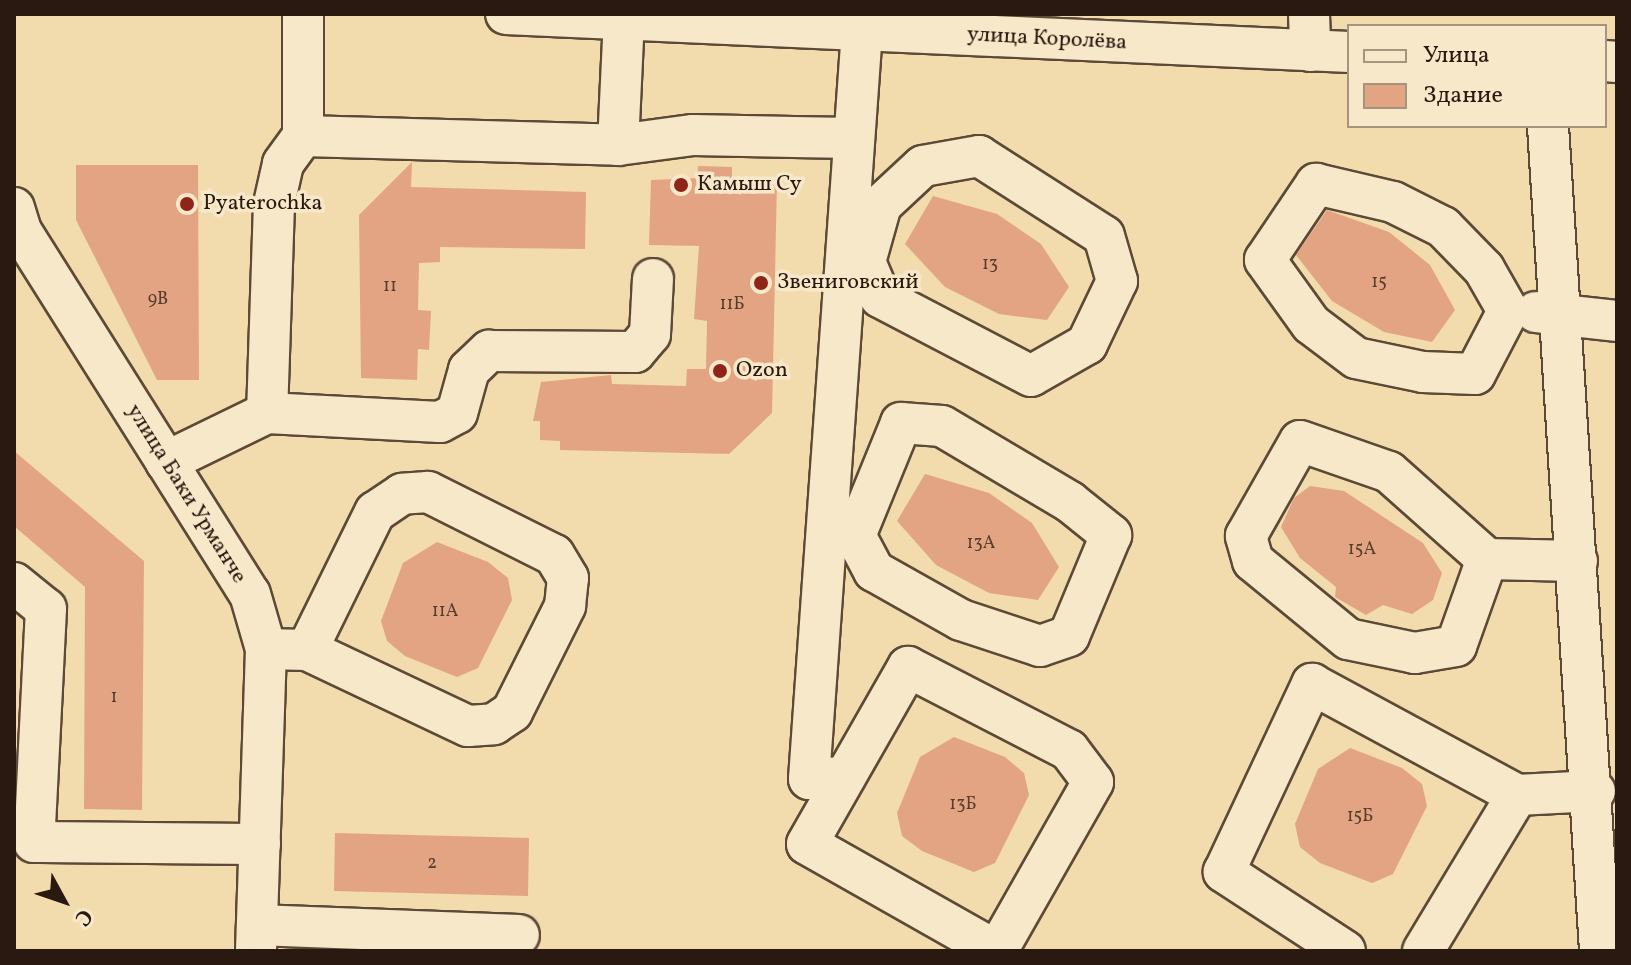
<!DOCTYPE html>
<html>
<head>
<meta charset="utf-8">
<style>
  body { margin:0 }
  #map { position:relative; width:1631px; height:965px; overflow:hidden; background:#f2dbac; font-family:Vollkorn,serif }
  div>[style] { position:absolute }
  .building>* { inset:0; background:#e3a483 }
  .roads { filter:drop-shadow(2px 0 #5c4a37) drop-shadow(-2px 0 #5c4a37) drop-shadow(0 2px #5c4a37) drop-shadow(0 -2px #5c4a37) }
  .minor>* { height:40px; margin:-20px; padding:0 20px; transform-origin:20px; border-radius:20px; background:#f7e8c9 }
  .dots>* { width:22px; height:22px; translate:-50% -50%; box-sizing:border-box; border:4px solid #f7e8c9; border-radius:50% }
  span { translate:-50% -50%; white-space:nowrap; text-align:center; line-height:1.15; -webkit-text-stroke:7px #f7e8c9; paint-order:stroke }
  .number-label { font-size:18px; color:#583c2d }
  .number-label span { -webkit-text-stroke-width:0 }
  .street-label { font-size:22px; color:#2a1910 }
  .poi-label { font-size:22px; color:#2a1910 }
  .left { translate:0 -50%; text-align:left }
  .frame { position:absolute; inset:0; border:16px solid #2a1910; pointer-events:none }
  .legend { position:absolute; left:1347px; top:24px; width:260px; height:104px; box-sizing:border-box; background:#f7e8c9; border:2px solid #a5957f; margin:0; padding:10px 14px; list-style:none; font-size:24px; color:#2a1910 }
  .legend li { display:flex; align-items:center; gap:16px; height:40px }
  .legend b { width:40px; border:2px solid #a5957f }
  .north { position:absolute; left:24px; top:861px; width:80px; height:80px; -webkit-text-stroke:6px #f7e8c9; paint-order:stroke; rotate:130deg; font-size:22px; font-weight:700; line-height:32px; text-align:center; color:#2a1910 }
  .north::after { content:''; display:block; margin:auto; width:28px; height:36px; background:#2a1910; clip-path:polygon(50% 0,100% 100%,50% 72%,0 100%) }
</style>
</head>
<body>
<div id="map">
  <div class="building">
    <div style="clip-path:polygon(412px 162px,411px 187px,586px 192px,585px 249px,440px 247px,440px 262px,419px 263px,418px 310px,431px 311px,429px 350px,418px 349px,417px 380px,361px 378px,359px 215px)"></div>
    <div style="clip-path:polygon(76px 165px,198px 165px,199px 380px,157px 380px,76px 220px)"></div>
    <div style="clip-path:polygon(698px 166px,732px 167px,732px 179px,777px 183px,772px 413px,729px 454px,560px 450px,560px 441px,540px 440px,540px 421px,533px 421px,541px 382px,611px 375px,612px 384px,686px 386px,687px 369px,706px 369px,707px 321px,694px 319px,699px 246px,649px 245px,651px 180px,697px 178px)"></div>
    <div style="clip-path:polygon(933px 196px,997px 214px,1041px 244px,1069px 287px,1047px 320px,999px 314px,945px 287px,905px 244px)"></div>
    <div style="clip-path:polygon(1327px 210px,1389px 232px,1430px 265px,1455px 310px,1432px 342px,1384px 332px,1332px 301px,1296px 255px)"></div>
    <div style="clip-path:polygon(14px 451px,144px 561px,142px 810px,84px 809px,85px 587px,14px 526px)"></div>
    <div style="clip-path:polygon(925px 474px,989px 493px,1032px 523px,1059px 567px,1038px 600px,989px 593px,936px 565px,897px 521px)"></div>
    <div style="clip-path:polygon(1310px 486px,1344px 491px,1423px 543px,1442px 573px,1433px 600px,1412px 614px,1383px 605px,1366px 615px,1335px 597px,1336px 587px,1300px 558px,1281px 527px,1294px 498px)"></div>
    <div style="clip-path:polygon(437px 542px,488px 562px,508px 578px,512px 600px,478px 668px,457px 677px,405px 656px,387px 641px,381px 621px,403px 563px)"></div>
    <div style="clip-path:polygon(954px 737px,1005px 757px,1024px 773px,1029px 795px,995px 863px,974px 872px,922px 851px,902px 836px,897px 813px,920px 757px)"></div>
    <div style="clip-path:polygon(1350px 748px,1402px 768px,1422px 784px,1427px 806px,1393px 874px,1372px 883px,1320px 863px,1300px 847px,1295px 824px,1318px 769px)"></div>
    <div style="clip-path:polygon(335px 833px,529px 838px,528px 896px,334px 891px)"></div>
  </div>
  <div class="roads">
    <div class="minor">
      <div style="left:303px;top:14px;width:122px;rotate:90deg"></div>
      <div style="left:303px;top:136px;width:34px;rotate:126deg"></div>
      <div style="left:283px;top:164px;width:41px;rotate:102.7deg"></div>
      <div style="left:274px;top:204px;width:209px;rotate:91.9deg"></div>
      <div style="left:267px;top:413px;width:173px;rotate:3deg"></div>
      <div style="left:440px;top:422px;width:19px;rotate:-28deg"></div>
      <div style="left:457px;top:413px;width:45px;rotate:-74.4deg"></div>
      <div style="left:469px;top:370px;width:28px;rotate:-44deg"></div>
      <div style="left:489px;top:351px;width:146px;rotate:0.4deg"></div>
      <div style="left:635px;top:352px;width:23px;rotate:-50deg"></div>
      <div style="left:650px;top:334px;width:55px;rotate:-86.9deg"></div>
      <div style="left:506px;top:14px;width:844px;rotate:2.58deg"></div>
      <div style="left:1309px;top:14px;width:37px;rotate:88deg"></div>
      <div style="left:1605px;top:61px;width:12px;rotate:5deg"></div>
      <div style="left:1548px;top:126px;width:827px;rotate:86.39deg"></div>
      <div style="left:303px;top:136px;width:315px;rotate:1.6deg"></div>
      <div style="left:618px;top:145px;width:76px;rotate:-7.6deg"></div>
      <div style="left:693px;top:135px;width:161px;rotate:1.1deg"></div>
      <div style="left:618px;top:145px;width:126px;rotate:-87.3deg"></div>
      <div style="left:979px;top:156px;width:148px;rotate:32.6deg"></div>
      <div style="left:1104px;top:236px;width:47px;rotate:73.9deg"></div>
      <div style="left:1117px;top:281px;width:70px;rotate:115.5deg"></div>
      <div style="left:1087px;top:344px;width:64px;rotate:150.3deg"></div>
      <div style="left:1031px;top:376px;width:170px;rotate:-152.4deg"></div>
      <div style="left:880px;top:297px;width:38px;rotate:-113deg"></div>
      <div style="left:865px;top:262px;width:59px;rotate:-74.3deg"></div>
      <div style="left:881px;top:205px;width:57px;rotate:-42.9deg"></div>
      <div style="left:923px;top:166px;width:57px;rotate:-10.1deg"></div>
      <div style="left:1316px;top:184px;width:79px;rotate:13.2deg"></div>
      <div style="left:1393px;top:202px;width:56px;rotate:26.6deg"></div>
      <div style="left:1443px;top:227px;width:59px;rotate:45.7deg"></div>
      <div style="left:1484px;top:269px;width:48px;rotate:60.3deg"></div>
      <div style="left:1508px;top:311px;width:71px;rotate:117.6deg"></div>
      <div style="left:1475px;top:374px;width:52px;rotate:-177.8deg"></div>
      <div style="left:1423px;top:372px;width:68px;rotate:-168.2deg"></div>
      <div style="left:1356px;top:358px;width:56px;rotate:-142.9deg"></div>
      <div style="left:1311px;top:324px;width:79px;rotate:-125.7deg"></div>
      <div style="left:1265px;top:260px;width:92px;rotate:-56.1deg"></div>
      <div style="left:14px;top:208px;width:24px;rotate:73deg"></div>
      <div style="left:21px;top:231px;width:429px;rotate:57.8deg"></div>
      <div style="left:250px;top:594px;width:57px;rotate:73.8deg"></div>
      <div style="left:266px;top:649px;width:302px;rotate:91.9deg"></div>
      <div style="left:1536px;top:312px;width:81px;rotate:6.3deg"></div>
      <div style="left:901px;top:423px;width:41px;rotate:4.2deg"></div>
      <div style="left:942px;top:426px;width:149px;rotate:30.7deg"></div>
      <div style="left:1070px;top:502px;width:53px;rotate:38.8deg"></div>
      <div style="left:1111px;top:535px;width:109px;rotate:112.6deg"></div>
      <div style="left:1069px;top:636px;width:31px;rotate:161deg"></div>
      <div style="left:1040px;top:646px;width:83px;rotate:-161.8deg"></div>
      <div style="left:961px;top:620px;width:100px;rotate:-150.6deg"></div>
      <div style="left:874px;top:571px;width:40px;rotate:-118deg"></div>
      <div style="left:855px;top:536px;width:122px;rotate:-67.8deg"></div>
      <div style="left:166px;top:462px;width:112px;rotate:-25.9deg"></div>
      <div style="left:1487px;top:559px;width:92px;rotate:109.6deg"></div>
      <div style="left:1456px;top:646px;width:42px;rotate:170.3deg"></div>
      <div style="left:1415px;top:653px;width:68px;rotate:-168.2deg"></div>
      <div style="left:1348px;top:639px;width:123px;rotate:-140.6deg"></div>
      <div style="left:1253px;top:561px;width:26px;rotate:-106deg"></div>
      <div style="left:1246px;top:536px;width:109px;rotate:-60.4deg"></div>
      <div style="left:1300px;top:441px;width:94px;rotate:19.2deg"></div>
      <div style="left:1389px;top:472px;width:131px;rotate:41.6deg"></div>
      <div style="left:1487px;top:559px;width:90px;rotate:1.3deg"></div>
      <div style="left:14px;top:583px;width:41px;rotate:39.1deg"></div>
      <div style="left:46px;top:609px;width:233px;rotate:92.9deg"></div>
      <div style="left:34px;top:842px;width:226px;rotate:0.5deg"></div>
      <div style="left:266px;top:649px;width:41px;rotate:1.4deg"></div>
      <div style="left:307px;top:650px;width:178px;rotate:25.3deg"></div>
      <div style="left:468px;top:726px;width:26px;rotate:-4deg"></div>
      <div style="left:494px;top:724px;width:22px;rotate:-34deg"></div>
      <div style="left:512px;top:712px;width:119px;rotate:-63.4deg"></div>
      <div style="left:565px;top:606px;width:28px;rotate:-84deg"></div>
      <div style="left:568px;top:578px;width:27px;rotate:-121deg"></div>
      <div style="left:554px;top:555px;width:141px;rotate:-153.4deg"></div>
      <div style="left:428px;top:492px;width:26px;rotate:176deg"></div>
      <div style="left:402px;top:494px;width:32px;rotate:146deg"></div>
      <div style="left:375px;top:512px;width:154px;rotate:116.2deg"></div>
      <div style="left:845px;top:777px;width:36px;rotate:177deg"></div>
      <div style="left:809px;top:779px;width:751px;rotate:-85.95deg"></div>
      <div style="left:257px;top:925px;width:262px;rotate:2.2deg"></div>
      <div style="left:996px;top:951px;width:217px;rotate:-150.5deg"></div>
      <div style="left:807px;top:844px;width:204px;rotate:-60.3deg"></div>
      <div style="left:908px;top:667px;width:181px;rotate:27.3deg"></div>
      <div style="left:1069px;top:750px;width:40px;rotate:53deg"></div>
      <div style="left:1093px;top:782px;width:194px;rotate:119.6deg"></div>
      <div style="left:1345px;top:951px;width:145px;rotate:-146.9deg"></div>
      <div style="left:1224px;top:872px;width:208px;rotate:-64.9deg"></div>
      <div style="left:1312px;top:684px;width:233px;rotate:28.4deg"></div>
      <div style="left:1517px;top:795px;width:78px;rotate:-2.9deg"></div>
      <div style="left:1423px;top:951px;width:182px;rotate:-58.9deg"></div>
    </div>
  </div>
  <div class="dots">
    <div style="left:681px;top:185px;background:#8f2418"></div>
    <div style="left:187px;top:204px;background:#8f2418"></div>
    <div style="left:761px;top:283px;background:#8f2418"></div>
    <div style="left:720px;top:371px;background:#8f2418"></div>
  </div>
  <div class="number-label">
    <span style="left:990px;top:265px">13</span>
    <span style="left:1379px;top:283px">15</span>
    <span style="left:390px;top:287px">11</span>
    <span style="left:158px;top:300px">9В</span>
    <span style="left:732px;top:305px">11Б</span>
    <span style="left:981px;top:544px">13А</span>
    <span style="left:1362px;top:550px">15А</span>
    <span style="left:445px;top:612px">11А</span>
    <span style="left:114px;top:698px">1</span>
    <span style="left:963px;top:805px">13Б</span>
    <span style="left:1360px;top:817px">15Б</span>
    <span style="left:432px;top:864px">2</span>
  </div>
  <div class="street-label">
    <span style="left:1047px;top:39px;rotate:3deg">улица Королёва</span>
    <span style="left:186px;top:494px;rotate:58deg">улица Баки Урманче</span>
  </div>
  <div class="poi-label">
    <span class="left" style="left:697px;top:185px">Камыш Су</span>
    <span class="left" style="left:203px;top:204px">Pyaterochka</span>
    <span class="left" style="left:777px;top:283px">Звениговский</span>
    <span class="left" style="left:736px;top:371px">Ozon</span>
  </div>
  <div class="frame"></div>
  <ul class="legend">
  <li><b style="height:10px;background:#f7e8c9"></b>Улица</li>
  <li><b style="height:22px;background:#e3a483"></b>Здание</li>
  </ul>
  <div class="north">С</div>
</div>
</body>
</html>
